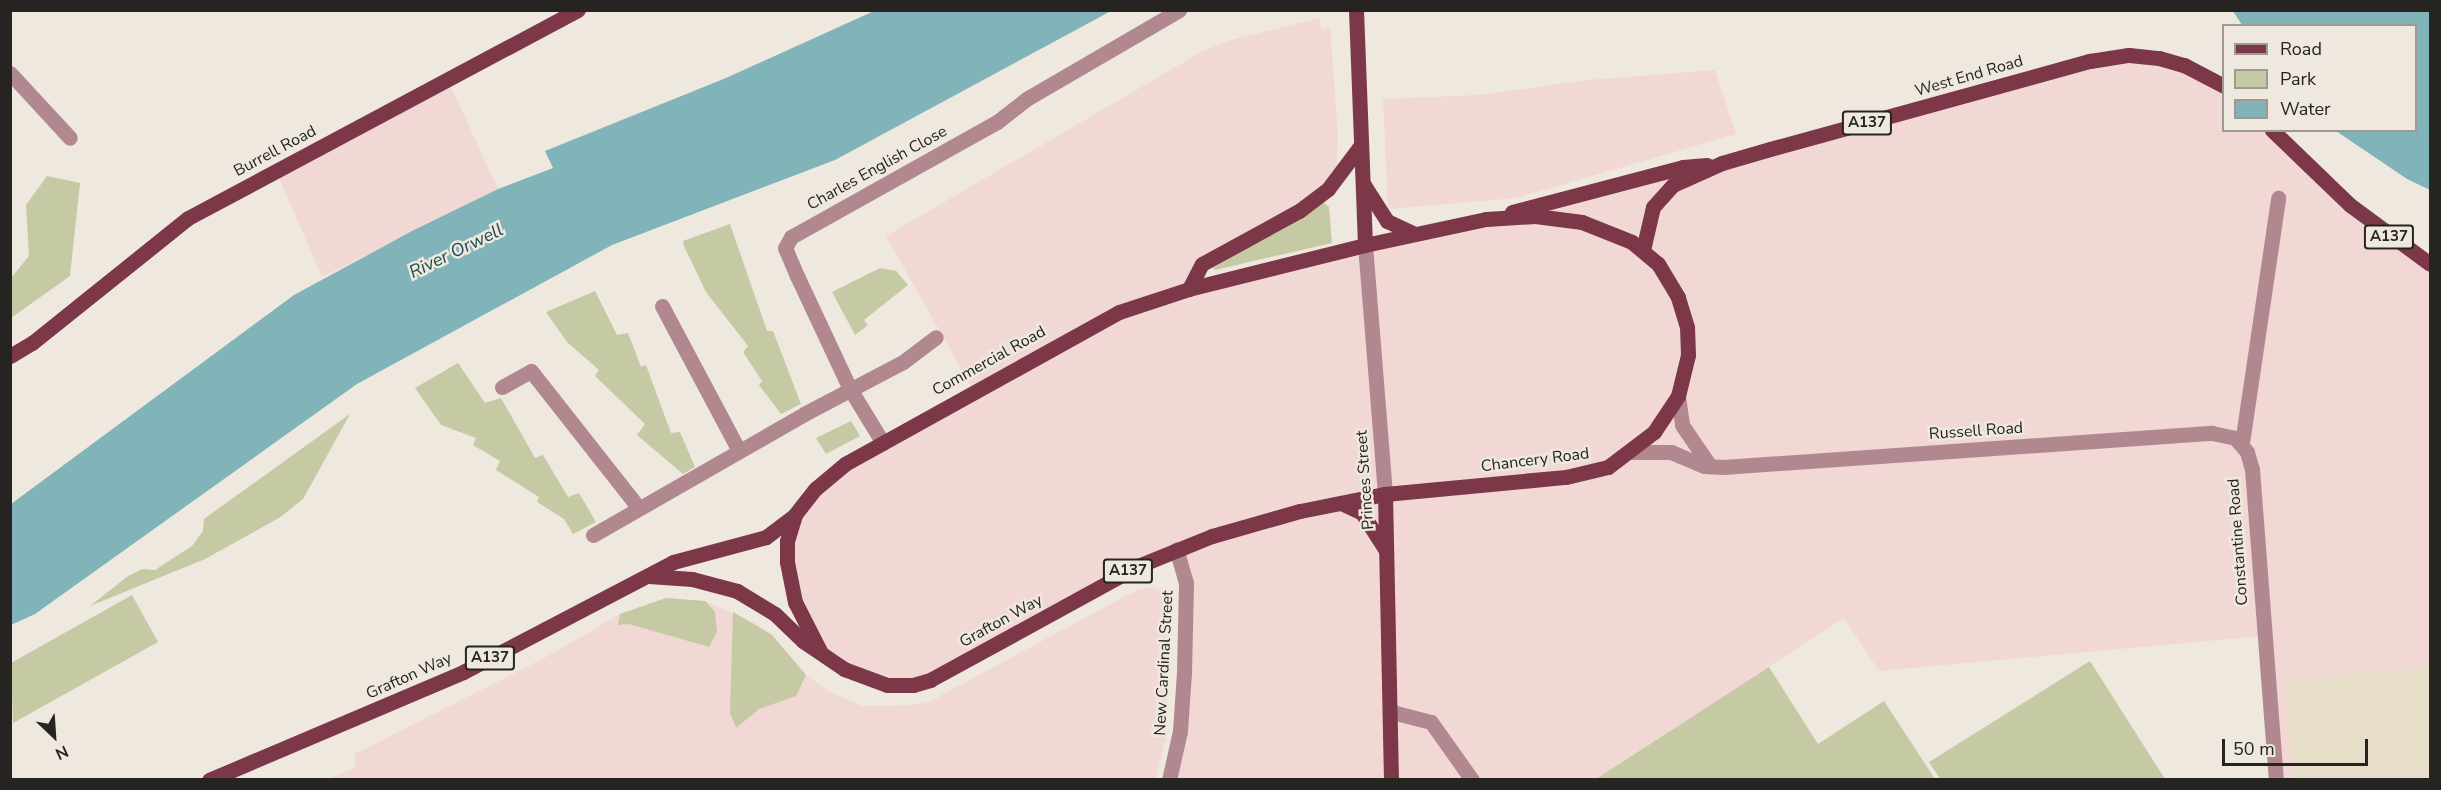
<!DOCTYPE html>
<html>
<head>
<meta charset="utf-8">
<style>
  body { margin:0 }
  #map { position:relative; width:2441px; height:790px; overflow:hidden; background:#eee8de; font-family:"Nunito Sans",sans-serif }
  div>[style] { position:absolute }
  .commercial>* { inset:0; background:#f2d8d5 }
  .industrial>* { inset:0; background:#e7dec9 }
  .green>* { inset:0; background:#c5caa4 }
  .water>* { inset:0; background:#80b4b9 }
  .minor>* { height:15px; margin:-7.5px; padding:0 7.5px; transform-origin:7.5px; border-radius:7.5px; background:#b28890 }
  .major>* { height:15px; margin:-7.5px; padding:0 7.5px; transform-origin:7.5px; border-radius:7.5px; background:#7c3748 }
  span { translate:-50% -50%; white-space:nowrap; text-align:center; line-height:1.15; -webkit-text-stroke:5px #eee8de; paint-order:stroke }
  .shield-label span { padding:2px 4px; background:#eee8de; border:2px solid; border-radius:4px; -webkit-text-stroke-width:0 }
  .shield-label { font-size:15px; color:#262420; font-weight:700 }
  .street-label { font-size:16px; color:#262420 }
  .water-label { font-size:18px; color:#1c4b50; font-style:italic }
  .frame { position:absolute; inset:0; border:12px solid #262420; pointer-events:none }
  .legend { position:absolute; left:2222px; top:24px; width:195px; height:108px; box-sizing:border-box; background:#eee8de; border:2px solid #9e9a92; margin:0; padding:8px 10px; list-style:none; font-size:18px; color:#262420 }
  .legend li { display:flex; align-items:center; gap:12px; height:30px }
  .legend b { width:30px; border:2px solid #9e9a92 }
  .north { position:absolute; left:24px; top:706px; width:60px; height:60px; -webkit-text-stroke:4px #eee8de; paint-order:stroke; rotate:155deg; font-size:16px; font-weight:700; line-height:24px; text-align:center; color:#262420 }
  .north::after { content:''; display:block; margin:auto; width:21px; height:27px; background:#262420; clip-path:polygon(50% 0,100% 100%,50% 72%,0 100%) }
  .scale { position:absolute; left:2222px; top:739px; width:146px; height:27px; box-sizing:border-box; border:3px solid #262420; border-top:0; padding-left:8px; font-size:18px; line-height:21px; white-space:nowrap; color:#262420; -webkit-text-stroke:4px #eee8de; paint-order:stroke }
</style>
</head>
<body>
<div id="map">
  <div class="commercial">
    <div style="clip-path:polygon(1320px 18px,1321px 29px,1330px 28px,1338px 133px,1336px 181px,1202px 264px,1189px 288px,1683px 167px,2090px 61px,2159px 58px,2223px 86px,2224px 130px,2272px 131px,2430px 264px,2430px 779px,2276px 779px,2262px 636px,1879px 671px,1844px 618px,1596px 779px,1169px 779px,1186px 583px,1176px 549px,913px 685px,844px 669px,800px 616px,787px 541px,815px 489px,973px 390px,886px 236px,1203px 51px,1234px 39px)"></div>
    <div style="clip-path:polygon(1715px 70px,1736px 134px,1516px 198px,1388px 209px,1383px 99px,1478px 95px,1588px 80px)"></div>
    <div style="clip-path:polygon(448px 80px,498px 189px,322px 277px,276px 171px)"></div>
    <div style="clip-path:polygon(1151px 587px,1162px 590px,1170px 600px,1166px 737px,1156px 779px,326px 780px,355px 768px,355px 754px,550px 655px,620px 614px,666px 598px,705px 601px,753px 622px,772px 635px,806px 675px,830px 692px,863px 706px,896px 706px,927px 703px,1137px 590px)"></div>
  </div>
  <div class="industrial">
    <div style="clip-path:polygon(2430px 667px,2430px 779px,2293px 779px,2285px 680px)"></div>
  </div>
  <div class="green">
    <div style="clip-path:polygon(47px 176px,80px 183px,70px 276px,11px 318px,11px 278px,29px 256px,26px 205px)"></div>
    <div style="clip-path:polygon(1323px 202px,1329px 207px,1332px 243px,1215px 270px,1213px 268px)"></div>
    <div style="clip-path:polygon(730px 224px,767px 331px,773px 331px,801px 404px,781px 414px,759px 385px,762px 381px,743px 352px,748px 346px,706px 292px,684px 246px,683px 241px)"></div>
    <div style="clip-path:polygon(880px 268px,896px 271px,908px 285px,864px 320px,868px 325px,855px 335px,832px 292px)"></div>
    <div style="clip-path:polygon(595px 291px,617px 335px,628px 333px,641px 367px,646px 365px,671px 433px,680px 432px,695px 467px,683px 474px,637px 435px,645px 424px,595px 376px,599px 370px,567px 342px,546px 312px)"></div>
    <div style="clip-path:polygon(458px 363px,485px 403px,501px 398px,535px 458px,543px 455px,568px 497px,579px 493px,596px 522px,573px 534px,564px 519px,537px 502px,539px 497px,496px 470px,500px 461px,473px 445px,476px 438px,441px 425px,415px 388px)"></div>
    <div style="clip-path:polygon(350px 414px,303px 499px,279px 518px,205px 559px,90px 606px,128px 576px,142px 569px,155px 570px,192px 546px,203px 531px,204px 519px)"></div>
    <div style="clip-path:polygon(851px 421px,860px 436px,826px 454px,816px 438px)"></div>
    <div style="clip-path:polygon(132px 595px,158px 642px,13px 723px,11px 663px)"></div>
    <div style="clip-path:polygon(666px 598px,705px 601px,715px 612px,717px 632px,709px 647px,629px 624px,618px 625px,620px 614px)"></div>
    <div style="clip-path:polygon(733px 612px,772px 635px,806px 675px,796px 696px,759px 709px,736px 728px,730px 713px)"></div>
    <div style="clip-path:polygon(2090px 661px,2165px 779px,1940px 779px,1929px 762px)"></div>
    <div style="clip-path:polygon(1769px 667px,1818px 744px,1884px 701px,1935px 779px,1596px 779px)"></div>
  </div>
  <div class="water">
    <div style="clip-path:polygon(874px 11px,1111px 11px,835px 160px,612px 245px,357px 384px,35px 614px,11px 625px,11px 504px,294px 295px,412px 231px,498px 189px,553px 168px,545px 151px,726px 78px)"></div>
    <div style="clip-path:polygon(2233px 11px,2430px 11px,2430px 190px,2407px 179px,2336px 131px,2416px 130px,2416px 26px,2242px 25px)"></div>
  </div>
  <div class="minor">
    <div style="left:10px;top:73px;width:88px;rotate:47.3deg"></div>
    <div style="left:1365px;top:245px;width:250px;rotate:85.4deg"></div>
    <div style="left:662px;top:306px;width:164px;rotate:62deg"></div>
    <div style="left:502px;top:387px;width:33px;rotate:-29deg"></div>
    <div style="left:531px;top:371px;width:174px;rotate:51.8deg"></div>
    <div style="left:1678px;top:396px;width:29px;rotate:82deg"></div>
    <div style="left:1682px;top:425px;width:50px;rotate:55.7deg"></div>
    <div style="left:883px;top:443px;width:63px;rotate:-121.4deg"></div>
    <div style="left:850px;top:389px;width:125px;rotate:-115.1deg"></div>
    <div style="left:797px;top:276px;width:30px;rotate:-113deg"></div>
    <div style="left:785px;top:248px;width:13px;rotate:-61deg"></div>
    <div style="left:791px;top:237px;width:236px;rotate:-29.2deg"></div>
    <div style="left:997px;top:122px;width:39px;rotate:-38deg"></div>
    <div style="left:1028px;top:98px;width:175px;rotate:-30.2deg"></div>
    <div style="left:2242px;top:443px;width:248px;rotate:-81.6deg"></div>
    <div style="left:1633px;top:452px;width:38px"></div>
    <div style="left:1671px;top:452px;width:36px;rotate:23deg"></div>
    <div style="left:1704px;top:466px;width:19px;rotate:3deg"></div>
    <div style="left:1723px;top:467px;width:490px;rotate:-4deg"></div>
    <div style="left:2212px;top:433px;width:24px;rotate:12deg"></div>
    <div style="left:2235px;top:438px;width:18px;rotate:49deg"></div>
    <div style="left:2247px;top:452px;width:18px;rotate:74deg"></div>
    <div style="left:2252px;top:469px;width:312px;rotate:85.6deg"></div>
    <div style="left:593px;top:535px;width:243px;rotate:-29.8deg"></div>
    <div style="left:804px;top:414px;width:112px;rotate:-27.7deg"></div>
    <div style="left:903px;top:362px;width:41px;rotate:-37.1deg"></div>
    <div style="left:1392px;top:712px;width:40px;rotate:14.4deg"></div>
    <div style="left:1431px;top:722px;width:71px;rotate:54.7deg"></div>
    <div style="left:1169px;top:780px;width:50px;rotate:-77.3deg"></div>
    <div style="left:1180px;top:731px;width:58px;rotate:-86.1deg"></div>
    <div style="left:1184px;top:673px;width:90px;rotate:-88.7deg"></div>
    <div style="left:1186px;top:583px;width:35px;rotate:-106deg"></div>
  </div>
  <div class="major">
    <div style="left:1356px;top:10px;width:235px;rotate:87.8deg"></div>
    <div style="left:2272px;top:130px;width:108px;rotate:43.9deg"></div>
    <div style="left:2350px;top:205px;width:99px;rotate:36.4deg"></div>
    <div style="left:1364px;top:185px;width:43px;rotate:57.4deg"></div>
    <div style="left:1387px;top:221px;width:29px;rotate:25deg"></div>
    <div style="left:1512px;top:212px;width:177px;rotate:-14.7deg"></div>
    <div style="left:1683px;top:167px;width:24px;rotate:-5deg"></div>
    <div style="left:1643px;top:250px;width:44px;rotate:-76.9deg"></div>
    <div style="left:1653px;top:207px;width:30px;rotate:-48deg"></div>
    <div style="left:1673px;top:185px;width:54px;rotate:-24.2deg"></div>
    <div style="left:1722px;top:163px;width:50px;rotate:-16.3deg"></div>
    <div style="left:1770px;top:149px;width:332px;rotate:-15.4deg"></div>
    <div style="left:2090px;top:61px;width:39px;rotate:-9deg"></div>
    <div style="left:2129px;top:55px;width:30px;rotate:6deg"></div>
    <div style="left:2159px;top:58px;width:26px;rotate:16deg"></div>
    <div style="left:2184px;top:65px;width:45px;rotate:27.7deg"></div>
    <div style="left:1189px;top:289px;width:28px;rotate:-63deg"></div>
    <div style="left:1202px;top:264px;width:111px;rotate:-28.7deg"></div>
    <div style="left:1299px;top:211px;width:36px;rotate:-37deg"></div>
    <div style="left:1328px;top:189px;width:55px;rotate:-53.1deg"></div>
    <div style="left:10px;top:356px;width:26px;rotate:-31deg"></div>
    <div style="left:32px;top:343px;width:200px;rotate:-38.7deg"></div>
    <div style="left:188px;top:218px;width:442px;rotate:-28.1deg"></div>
    <div style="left:1385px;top:494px;width:286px;rotate:88.8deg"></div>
    <div style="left:1341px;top:503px;width:23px;rotate:25deg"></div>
    <div style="left:1362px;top:513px;width:43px;rotate:57.4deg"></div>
    <div style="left:649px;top:576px;width:43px;rotate:4deg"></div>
    <div style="left:692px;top:579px;width:47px;rotate:14.9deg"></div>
    <div style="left:737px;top:591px;width:44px;rotate:31.2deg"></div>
    <div style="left:775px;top:614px;width:39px;rotate:44deg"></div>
    <div style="left:803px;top:641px;width:50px;rotate:34.3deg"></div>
    <div style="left:844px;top:669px;width:46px;rotate:20.4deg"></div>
    <div style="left:887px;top:685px;width:26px"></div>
    <div style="left:913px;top:685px;width:18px;rotate:-16deg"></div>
    <div style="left:930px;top:680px;width:237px;rotate:-28.7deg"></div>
    <div style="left:1138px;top:566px;width:80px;rotate:-22.1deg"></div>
    <div style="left:1212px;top:536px;width:91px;rotate:-15.9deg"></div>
    <div style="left:1300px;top:511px;width:87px;rotate:-11.3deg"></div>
    <div style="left:1385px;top:494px;width:182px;rotate:-5.4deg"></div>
    <div style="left:1566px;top:477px;width:43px;rotate:-13.4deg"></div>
    <div style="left:1608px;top:467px;width:58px;rotate:-37.3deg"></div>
    <div style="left:1654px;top:432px;width:43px;rotate:-56.3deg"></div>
    <div style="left:1678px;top:396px;width:42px;rotate:-76.3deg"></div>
    <div style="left:1688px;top:355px;width:28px;rotate:-92deg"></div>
    <div style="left:1687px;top:327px;width:31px;rotate:-107deg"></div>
    <div style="left:1678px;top:297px;width:39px;rotate:-121deg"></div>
    <div style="left:1658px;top:264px;width:34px;rotate:-140deg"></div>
    <div style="left:1632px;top:242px;width:54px;rotate:-158.2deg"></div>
    <div style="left:1582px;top:222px;width:47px;rotate:-172.7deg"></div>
    <div style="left:1535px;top:216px;width:49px;rotate:176.5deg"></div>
    <div style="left:1486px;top:219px;width:124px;rotate:167.9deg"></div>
    <div style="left:1365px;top:245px;width:181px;rotate:166deg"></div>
    <div style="left:1189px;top:289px;width:74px;rotate:161.8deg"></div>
    <div style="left:1119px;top:312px;width:313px;rotate:151deg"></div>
    <div style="left:845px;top:464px;width:39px;rotate:140deg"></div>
    <div style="left:815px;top:489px;width:33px;rotate:128deg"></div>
    <div style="left:795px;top:515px;width:27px;rotate:107deg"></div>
    <div style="left:787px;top:541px;width:21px;rotate:90deg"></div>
    <div style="left:787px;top:562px;width:41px;rotate:78.7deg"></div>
    <div style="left:795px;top:602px;width:55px;rotate:63deg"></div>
    <div style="left:209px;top:780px;width:276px;rotate:-23deg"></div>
    <div style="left:463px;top:672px;width:237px;rotate:-27.6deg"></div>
    <div style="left:673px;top:562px;width:96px;rotate:-15deg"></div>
    <div style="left:766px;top:537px;width:34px;rotate:-37deg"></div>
  </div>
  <div class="shield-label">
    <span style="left:1867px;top:123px">A137</span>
    <span style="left:2389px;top:237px">A137</span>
    <span style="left:1128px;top:571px">A137</span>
    <span style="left:490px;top:658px">A137</span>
  </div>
  <div class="street-label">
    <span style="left:1969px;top:76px;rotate:-16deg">West End Road</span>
    <span style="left:275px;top:151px;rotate:-28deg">Burrell Road</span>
    <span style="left:877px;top:168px;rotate:-29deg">Charles English Close</span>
    <span style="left:989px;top:361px;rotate:-29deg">Commercial Road</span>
    <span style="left:1976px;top:431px;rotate:-4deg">Russell Road</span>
    <span style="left:1535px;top:460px;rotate:-7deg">Chancery Road</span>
    <span style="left:1365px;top:480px;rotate:-94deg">Princes Street</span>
    <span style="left:2238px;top:542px;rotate:-94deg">Constantine Road</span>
    <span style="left:1001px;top:621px;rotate:-29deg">Grafton Way</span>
    <span style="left:1164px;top:663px;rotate:-87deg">New Cardinal Street</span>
    <span style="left:409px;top:676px;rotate:-24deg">Grafton Way</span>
  </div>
  <div class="water-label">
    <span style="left:456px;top:251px;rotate:-26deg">River Orwell</span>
  </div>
  <div class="frame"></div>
  <ul class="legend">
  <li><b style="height:8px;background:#7c3748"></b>Road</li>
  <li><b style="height:16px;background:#c5caa4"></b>Park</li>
  <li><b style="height:16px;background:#80b4b9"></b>Water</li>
  </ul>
  <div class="north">N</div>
  <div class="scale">50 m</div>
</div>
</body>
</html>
